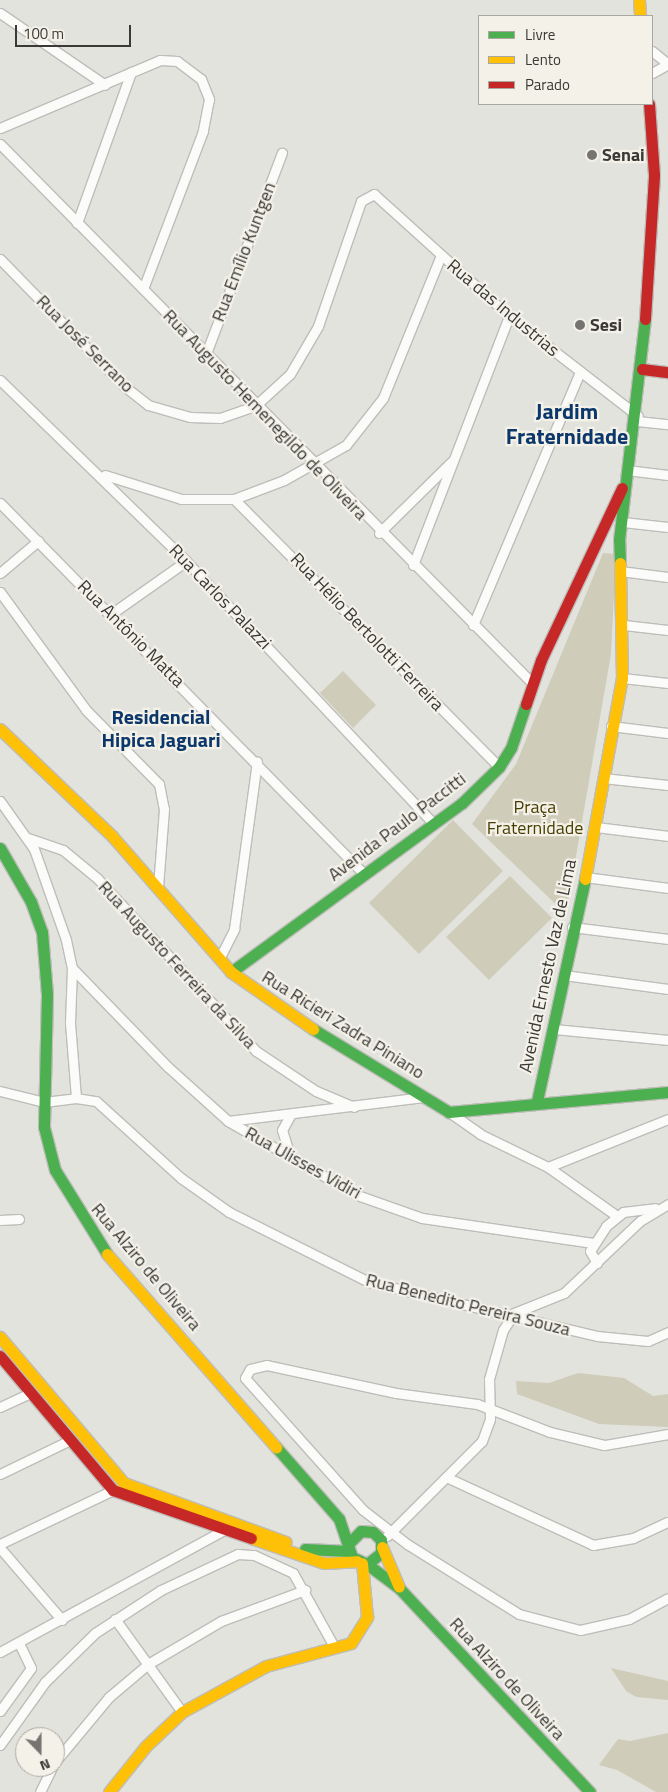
<!DOCTYPE html>
<html>
<head>
<meta charset="utf-8">
<style>
  body { margin:0 }
  #map { position:relative; width:668px; height:1792px; overflow:hidden; background:#e3e3de; font-family:"Titillium Web",sans-serif }
  div>[style] { position:absolute }
  .green>* { inset:0; background:#d0ccba }
  .roads { filter:drop-shadow(1px 0 #bebdb9) drop-shadow(-1px 0 #bebdb9) drop-shadow(0 1px #bebdb9) drop-shadow(0 -1px #bebdb9) }
  .street>* { height:9px; margin:-4.5px; padding:0 4.5px; transform-origin:4.5px; border-radius:4.5px; background:#fbfbfa }
  .fast>* { height:11px; margin:-5.5px; padding:0 5.5px; transform-origin:5.5px; border-radius:5.5px; background:#4caf50 }
  .slow>* { height:11px; margin:-5.5px; padding:0 5.5px; transform-origin:5.5px; border-radius:5.5px; background:#ffc107 }
  .jam>* { height:11px; margin:-5.5px; padding:0 5.5px; transform-origin:5.5px; border-radius:5.5px; background:#c62828 }
  .dots>* { width:14px; height:14px; translate:-50% -50%; box-sizing:border-box; border:2px solid #f3f1e8; border-radius:50% }
  span { translate:-50% -50%; white-space:nowrap; text-align:center; line-height:1.15; -webkit-text-stroke:4.5px #f3f1e8; paint-order:stroke }
  .poi-label { font-size:18px; color:#3a3935; font-weight:700 }
  .left { translate:0 -50%; text-align:left }
  .street-label { font-size:18px; color:#3a3935 }
  .park-label { font-size:18px; color:#493e00 }
  .quarter-label { font-size:20px; color:#0b376a; font-weight:700 }
  .district-label { font-size:22px; color:#0b376a; font-weight:700 }
  .legend { position:absolute; left:478px; top:15px; width:175px; height:90px; box-sizing:border-box; background:#f3f1e8; border:1px solid #a9a7a0; margin:0; padding:6px 9px; list-style:none; font-size:15px; color:#3a3935 }
  .legend li { display:flex; align-items:center; gap:10px; height:25px }
  .legend b { width:25px; border:1px solid #a9a7a0 }
  .north { position:absolute; left:15px; top:1727px; width:50px; height:50px; box-sizing:border-box; background:#f3f1e8; border:1px solid #a9a7a0; border-radius:50%; rotate:158deg; font-size:14px; font-weight:700; line-height:20px; text-align:center; color:#3a3935 }
  .north::after { content:''; display:block; margin:auto; width:18px; height:22px; background:#757470; clip-path:polygon(50% 0,100% 100%,50% 72%,0 100%) }
  .scale { position:absolute; left:15px; top:25px; width:116px; height:22px; box-sizing:border-box; border:2px solid #3a3935; border-top:0; padding-left:6px; font-size:15px; line-height:18px; white-space:nowrap; color:#3a3935; -webkit-text-stroke:4px #f3f1e8; paint-order:stroke }
</style>
</head>
<body>
<div id="map">
  <div class="green">
    <div style="clip-path:polygon(603px 553px,616px 554px,611px 654px,566px 914px,472px 824px,516px 764px)"></div>
    <div style="clip-path:polygon(343px 671px,376px 705px,353px 728px,320px 693px)"></div>
    <div style="clip-path:polygon(453px 820px,503px 871px,419px 954px,369px 903px)"></div>
    <div style="clip-path:polygon(510px 876px,552px 918px,489px 980px,446px 937px)"></div>
    <div style="clip-path:polygon(578px 1373px,624px 1378px,653px 1396px,668px 1394px,668px 1427px,599px 1424px,517px 1394px,516px 1381px,549px 1383px)"></div>
    <div style="clip-path:polygon(611px 1668px,668px 1681px,668px 1700px,636px 1697px,626px 1691px)"></div>
    <div style="clip-path:polygon(668px 1733px,668px 1792px,656px 1792px,617px 1770px,599px 1765px,618px 1739px,630px 1741px)"></div>
  </div>
  <div class="roads">
    <div class="street">
      <div style="left:0;top:13px;width:127px;rotate:34.4deg"></div>
      <div style="left:652px;top:51px;width:21px;rotate:39deg"></div>
      <div style="left:652px;top:73px;width:18px;rotate:-29deg"></div>
      <div style="left:0;top:128px;width:174px;rotate:-23deg"></div>
      <div style="left:160px;top:60px;width:17px;rotate:3deg"></div>
      <div style="left:177px;top:61px;width:30px;rotate:37deg"></div>
      <div style="left:201px;top:79px;width:22px;rotate:68deg"></div>
      <div style="left:209px;top:99px;width:33px;rotate:101deg"></div>
      <div style="left:203px;top:131px;width:169px;rotate:110.8deg"></div>
      <div style="left:0;top:144px;width:759px;rotate:45.37deg"></div>
      <div style="left:77px;top:223px;width:160px;rotate:-70.3deg"></div>
      <div style="left:0;top:259px;width:177px;rotate:45.7deg"></div>
      <div style="left:124px;top:386px;width:31px;rotate:38deg"></div>
      <div style="left:148px;top:405px;width:44px;rotate:15.9deg"></div>
      <div style="left:190px;top:417px;width:30px;rotate:2deg"></div>
      <div style="left:220px;top:418px;width:37px;rotate:-19deg"></div>
      <div style="left:255px;top:406px;width:47px;rotate:-42.4deg"></div>
      <div style="left:290px;top:374px;width:56px;rotate:-59.7deg"></div>
      <div style="left:318px;top:326px;width:132px;rotate:-71deg"></div>
      <div style="left:361px;top:201px;width:15px;rotate:-28deg"></div>
      <div style="left:374px;top:194px;width:182px;rotate:42.1deg"></div>
      <div style="left:509px;top:316px;width:163px;rotate:37.8deg"></div>
      <div style="left:207px;top:351px;width:212px;rotate:-69.3deg"></div>
      <div style="left:0;top:380px;width:260px;rotate:44.2deg"></div>
      <div style="left:186px;top:561px;width:359px;rotate:46.7deg"></div>
      <div style="left:637px;top:421px;width:31px;rotate:6deg"></div>
      <div style="left:627px;top:470px;width:41px;rotate:7deg"></div>
      <div style="left:105px;top:475px;width:80px;rotate:17.5deg"></div>
      <div style="left:181px;top:499px;width:53px"></div>
      <div style="left:234px;top:499px;width:53px;rotate:-20.8deg"></div>
      <div style="left:284px;top:480px;width:71px;rotate:-29.4deg"></div>
      <div style="left:346px;top:445px;width:60px;rotate:-51.8deg"></div>
      <div style="left:383px;top:398px;width:154px;rotate:-67.9deg"></div>
      <div style="left:234px;top:499px;width:377px;rotate:45.3deg"></div>
      <div style="left:0;top:503px;width:520px;rotate:45.55deg"></div>
      <div style="left:623px;top:522px;width:45px;rotate:6.3deg"></div>
      <div style="left:379px;top:533px;width:101px;rotate:-44.6deg"></div>
      <div style="left:413px;top:565px;width:267px;rotate:-68.9deg"></div>
      <div style="left:620px;top:571px;width:48px;rotate:7.1deg"></div>
      <div style="left:0;top:573px;width:50px;rotate:-40.1deg"></div>
      <div style="left:0;top:592px;width:146px;rotate:53.9deg"></div>
      <div style="left:86px;top:710px;width:104px;rotate:45.4deg"></div>
      <div style="left:159px;top:784px;width:25px;rotate:79deg"></div>
      <div style="left:164px;top:809px;width:78px;rotate:94.4deg"></div>
      <div style="left:111px;top:614px;width:92px;rotate:-35.2deg"></div>
      <div style="left:473px;top:625px;width:275px;rotate:-67.1deg"></div>
      <div style="left:624px;top:625px;width:44px;rotate:6.5deg"></div>
      <div style="left:622px;top:678px;width:46px;rotate:6.2deg"></div>
      <div style="left:611px;top:726px;width:57px;rotate:7deg"></div>
      <div style="left:603px;top:778px;width:65px;rotate:6.1deg"></div>
      <div style="left:0;top:801px;width:59px;rotate:54.7deg"></div>
      <div style="left:34px;top:849px;width:96px;rotate:70.6deg"></div>
      <div style="left:66px;top:940px;width:29px;rotate:78deg"></div>
      <div style="left:72px;top:968px;width:55px;rotate:92.1deg"></div>
      <div style="left:70px;top:1023px;width:75px;rotate:85.4deg"></div>
      <div style="left:596px;top:827px;width:73px;rotate:7.1deg"></div>
      <div style="left:28px;top:838px;width:37px;rotate:19deg"></div>
      <div style="left:63px;top:850px;width:44px;rotate:39.5deg"></div>
      <div style="left:97px;top:878px;width:235px;rotate:47.4deg"></div>
      <div style="left:256px;top:1051px;width:72px;rotate:33.7deg"></div>
      <div style="left:316px;top:1091px;width:41px;rotate:22.8deg"></div>
      <div style="left:585px;top:877px;width:84px;rotate:7.5deg"></div>
      <div style="left:572px;top:927px;width:97px;rotate:7.1deg"></div>
      <div style="left:219px;top:959px;width:34px;rotate:-63deg"></div>
      <div style="left:234px;top:929px;width:169px;rotate:-82.2deg"></div>
      <div style="left:72px;top:968px;width:138px;rotate:45.9deg"></div>
      <div style="left:168px;top:1067px;width:81px;rotate:42deg"></div>
      <div style="left:228px;top:1121px;width:149px;rotate:29.8deg"></div>
      <div style="left:357px;top:1195px;width:69px;rotate:19.5deg"></div>
      <div style="left:422px;top:1218px;width:173px;rotate:8.3deg"></div>
      <div style="left:564px;top:975px;width:105px;rotate:7.7deg"></div>
      <div style="left:554px;top:1029px;width:115px;rotate:5.5deg"></div>
      <div style="left:0;top:1091px;width:45px;rotate:14deg"></div>
      <div style="left:44px;top:1102px;width:32px;rotate:-7deg"></div>
      <div style="left:76px;top:1098px;width:20px;rotate:9deg"></div>
      <div style="left:96px;top:1101px;width:115px;rotate:42.2deg"></div>
      <div style="left:181px;top:1178px;width:59px;rotate:35.3deg"></div>
      <div style="left:229px;top:1212px;width:157px;rotate:26.6deg"></div>
      <div style="left:369px;top:1282px;width:234px;rotate:13.3deg"></div>
      <div style="left:597px;top:1336px;width:51px;rotate:5.6deg"></div>
      <div style="left:648px;top:1341px;width:22px;rotate:-24deg"></div>
      <div style="left:449px;top:1112px;width:38px;rotate:35deg"></div>
      <div style="left:480px;top:1134px;width:76px;rotate:25.9deg"></div>
      <div style="left:548px;top:1167px;width:85px;rotate:35.4deg"></div>
      <div style="left:228px;top:1121px;width:197px;rotate:-7deg"></div>
      <div style="left:290px;top:1156px;width:27px;rotate:-107deg"></div>
      <div style="left:282px;top:1130px;width:18px;rotate:-61deg"></div>
      <div style="left:548px;top:1167px;width:129px;rotate:-21.8deg"></div>
      <div style="left:0;top:1220px;width:19px;rotate:-3deg"></div>
      <div style="left:597px;top:1263px;width:14px;rotate:-120deg"></div>
      <div style="left:590px;top:1251px;width:30px;rotate:-57deg"></div>
      <div style="left:606px;top:1226px;width:22px;rotate:-39deg"></div>
      <div style="left:623px;top:1212px;width:32px;rotate:-7deg"></div>
      <div style="left:0;top:1407px;width:33px;rotate:-25deg"></div>
      <div style="left:668px;top:1434px;width:65px;rotate:170.2deg"></div>
      <div style="left:604px;top:1445px;width:56px;rotate:-166.5deg"></div>
      <div style="left:550px;top:1432px;width:78px;rotate:-159deg"></div>
      <div style="left:477px;top:1404px;width:82px;rotate:-172.3deg"></div>
      <div style="left:396px;top:1393px;width:132px;rotate:-167.8deg"></div>
      <div style="left:267px;top:1365px;width:17px;rotate:167deg"></div>
      <div style="left:250px;top:1369px;width:10px;rotate:119deg"></div>
      <div style="left:245px;top:1378px;width:177px;rotate:48.2deg"></div>
      <div style="left:363px;top:1510px;width:56px;rotate:37.7deg"></div>
      <div style="left:407px;top:1544px;width:132px;rotate:32deg"></div>
      <div style="left:519px;top:1614px;width:63px;rotate:14.7deg"></div>
      <div style="left:580px;top:1630px;width:50px;rotate:-12.7deg"></div>
      <div style="left:629px;top:1619px;width:44px;rotate:-28.3deg"></div>
      <div style="left:0;top:1474px;width:78px;rotate:-25.9deg"></div>
      <div style="left:446px;top:1477px;width:162px;rotate:24.8deg"></div>
      <div style="left:593px;top:1545px;width:41px;rotate:-9.9deg"></div>
      <div style="left:633px;top:1538px;width:38px;rotate:-25deg"></div>
      <div style="left:387px;top:1536px;width:134px;rotate:-45deg"></div>
      <div style="left:482px;top:1441px;width:23px;rotate:-70deg"></div>
      <div style="left:490px;top:1419px;width:40px;rotate:-91.4deg"></div>
      <div style="left:489px;top:1379px;width:51px;rotate:-74.1deg"></div>
      <div style="left:503px;top:1330px;width:20px;rotate:-57deg"></div>
      <div style="left:514px;top:1313px;width:54px;rotate:-21.8deg"></div>
      <div style="left:564px;top:1293px;width:105px;rotate:-43.5deg"></div>
      <div style="left:640px;top:1221px;width:33px;rotate:-31deg"></div>
      <div style="left:0;top:1544px;width:125px;rotate:-25.5deg"></div>
      <div style="left:0;top:1548px;width:95px;rotate:49.3deg"></div>
      <div style="left:115px;top:1619px;width:115px;rotate:54.2deg"></div>
      <div style="left:0;top:1652px;width:255px;rotate:-28.6deg"></div>
      <div style="left:0;top:1711px;width:53px;rotate:-54.2deg"></div>
      <div style="left:31px;top:1668px;width:28px;rotate:-116deg"></div>
      <div style="left:0;top:1745px;width:77px;rotate:-54.5deg"></div>
      <div style="left:45px;top:1682px;width:70px;rotate:-44.4deg"></div>
      <div style="left:95px;top:1633px;width:79px;rotate:-33.1deg"></div>
      <div style="left:161px;top:1590px;width:85px;rotate:-25.1deg"></div>
      <div style="left:238px;top:1554px;width:16px;rotate:4deg"></div>
      <div style="left:254px;top:1555px;width:43px;rotate:24.8deg"></div>
      <div style="left:293px;top:1573px;width:86px;rotate:60.8deg"></div>
      <div style="left:55px;top:1762px;width:85px;rotate:-50.3deg"></div>
      <div style="left:109px;top:1697px;width:51px;rotate:-40.2deg"></div>
      <div style="left:148px;top:1664px;width:85px;rotate:-30.5deg"></div>
      <div style="left:221px;top:1621px;width:90px;rotate:-20.3deg"></div>
      <div style="left:40px;top:1792px;width:28px;rotate:-64deg"></div>
    </div>
    <div class="fast">
      <div style="left:620px;top:563px;width:23px;rotate:-92deg"></div>
      <div style="left:619px;top:540px;width:223px;rotate:-83.3deg"></div>
      <div style="left:0;top:848px;width:62px;rotate:60.1deg"></div>
      <div style="left:31px;top:902px;width:32px;rotate:70deg"></div>
      <div style="left:42px;top:932px;width:62px;rotate:85.4deg"></div>
      <div style="left:47px;top:994px;width:133px;rotate:91.3deg"></div>
      <div style="left:44px;top:1127px;width:44px;rotate:75.7deg"></div>
      <div style="left:55px;top:1170px;width:99px;rotate:58.2deg"></div>
      <div style="left:231px;top:972px;width:286px;rotate:-36.2deg"></div>
      <div style="left:462px;top:803px;width:52px;rotate:-44.2deg"></div>
      <div style="left:499px;top:767px;width:22px;rotate:-58deg"></div>
      <div style="left:511px;top:748px;width:46px;rotate:-71.2deg"></div>
      <div style="left:313px;top:1029px;width:159px;rotate:31.4deg"></div>
      <div style="left:449px;top:1112px;width:220px;rotate:-5.2deg"></div>
      <div style="left:537px;top:1101px;width:227px;rotate:-77.8deg"></div>
      <div style="left:276px;top:1447px;width:96px;rotate:48.8deg"></div>
      <div style="left:339px;top:1519px;width:40px;rotate:71.1deg"></div>
      <div style="left:352px;top:1557px;width:17px;rotate:25deg"></div>
      <div style="left:367px;top:1564px;width:18px;rotate:-38deg"></div>
      <div style="left:381px;top:1553px;width:13px;rotate:-90deg"></div>
      <div style="left:381px;top:1540px;width:11px;rotate:-135deg"></div>
      <div style="left:373px;top:1532px;width:12px;rotate:-175deg"></div>
      <div style="left:361px;top:1531px;width:17px;rotate:135deg"></div>
      <div style="left:305px;top:1549px;width:44px;rotate:2.6deg"></div>
      <div style="left:367px;top:1564px;width:41px;rotate:37.1deg"></div>
      <div style="left:400px;top:1589px;width:278px;rotate:46.9deg"></div>
    </div>
    <div class="slow">
      <div style="left:639px;top:0;width:16px;rotate:86deg"></div>
      <div style="left:0;top:729px;width:155px;rotate:43.7deg"></div>
      <div style="left:112px;top:836px;width:181px;rotate:48.8deg"></div>
      <div style="left:231px;top:972px;width:100px;rotate:34.8deg"></div>
      <div style="left:585px;top:879px;width:204px;rotate:-79.6deg"></div>
      <div style="left:622px;top:678px;width:115px;rotate:-91deg"></div>
      <div style="left:107px;top:1254px;width:257px;rotate:48.8deg"></div>
      <div style="left:0;top:1337px;width:192px;rotate:49.7deg"></div>
      <div style="left:124px;top:1483px;width:172px;rotate:20deg"></div>
      <div style="left:251px;top:1538px;width:77px;rotate:18.9deg"></div>
      <div style="left:324px;top:1563px;width:33px;rotate:-3deg"></div>
      <div style="left:382px;top:1547px;width:43px;rotate:67deg"></div>
      <div style="left:109px;top:1792px;width:59px;rotate:-51.2deg"></div>
      <div style="left:146px;top:1746px;width:50px;rotate:-43.4deg"></div>
      <div style="left:182px;top:1712px;width:96px;rotate:-28.7deg"></div>
      <div style="left:266px;top:1666px;width:88px;rotate:-15.1deg"></div>
      <div style="left:351px;top:1643px;width:31px;rotate:-58deg"></div>
      <div style="left:367px;top:1617px;width:54px;rotate:-95.3deg"></div>
    </div>
    <div class="jam">
      <div style="left:645px;top:319px;width:144px;rotate:-86.4deg"></div>
      <div style="left:654px;top:175px;width:71px;rotate:-94deg"></div>
      <div style="left:642px;top:369px;width:26px;rotate:7deg"></div>
      <div style="left:526px;top:704px;width:46px;rotate:-71.2deg"></div>
      <div style="left:541px;top:660px;width:190px;rotate:-64.8deg"></div>
      <div style="left:0;top:1356px;width:175px;rotate:49.9deg"></div>
      <div style="left:113px;top:1490px;width:146px;rotate:19.2deg"></div>
    </div>
  </div>
  <div class="dots">
    <div style="left:592px;top:155px;background:#757470"></div>
    <div style="left:580px;top:325px;background:#757470"></div>
  </div>
  <div class="poi-label">
    <span class="left" style="left:602px;top:155px">Senai</span>
    <span class="left" style="left:590px;top:325px">Sesi</span>
  </div>
  <div class="street-label">
    <span style="left:244px;top:252px;rotate:-69deg">Rua Emílio Kuntgen</span>
    <span style="left:503px;top:308px;rotate:40deg">Rua das Industrias</span>
    <span style="left:85px;top:344px;rotate:45deg">Rua José Serrano</span>
    <span style="left:265px;top:415px;rotate:46deg">Rua Augusto Hemenegildo de Oliveira</span>
    <span style="left:220px;top:597px;rotate:46deg">Rua Carlos Palazzi</span>
    <span style="left:367px;top:632px;rotate:46deg">Rua Hélio Bertolotti Ferreira</span>
    <span style="left:131px;top:634px;rotate:45deg">Rua Antônio Matta</span>
    <span style="left:397px;top:827px;rotate:-37deg">Avenida Paulo Paccitti</span>
    <span style="left:177px;top:965px;rotate:47deg">Rua Augusto Ferreira da Silva</span>
    <span style="left:548px;top:966px;rotate:-78deg">Avenida Ernesto Vaz de Lima</span>
    <span style="left:343px;top:1025px;rotate:32deg">Rua Ricieri Zadra Piniano</span>
    <span style="left:303px;top:1163px;rotate:29deg">Rua Ulisses Vidiri</span>
    <span style="left:146px;top:1267px;rotate:50deg">Rua Alziro de Oliveira</span>
    <span style="left:468px;top:1305px;rotate:14deg">Rua Benedito Pereira Souza</span>
    <span style="left:507px;top:1679px;rotate:47deg">Rua Alziro de Oliveira</span>
  </div>
  <div class="park-label">
    <span style="left:535px;top:818px">Praça<br>Fraternidade</span>
  </div>
  <div class="quarter-label">
    <span style="left:161px;top:728px">Residencial<br>Hipica Jaguari</span>
  </div>
  <div class="district-label">
    <span style="left:567px;top:424px">Jardim<br>Fraternidade</span>
  </div>
  <ul class="legend">
  <li><b style="height:6px;background:#4caf50"></b>Livre</li>
  <li><b style="height:6px;background:#ffc107"></b>Lento</li>
  <li><b style="height:6px;background:#c62828"></b>Parado</li>
  </ul>
  <div class="north">N</div>
  <div class="scale">100 m</div>
</div>
</body>
</html>
